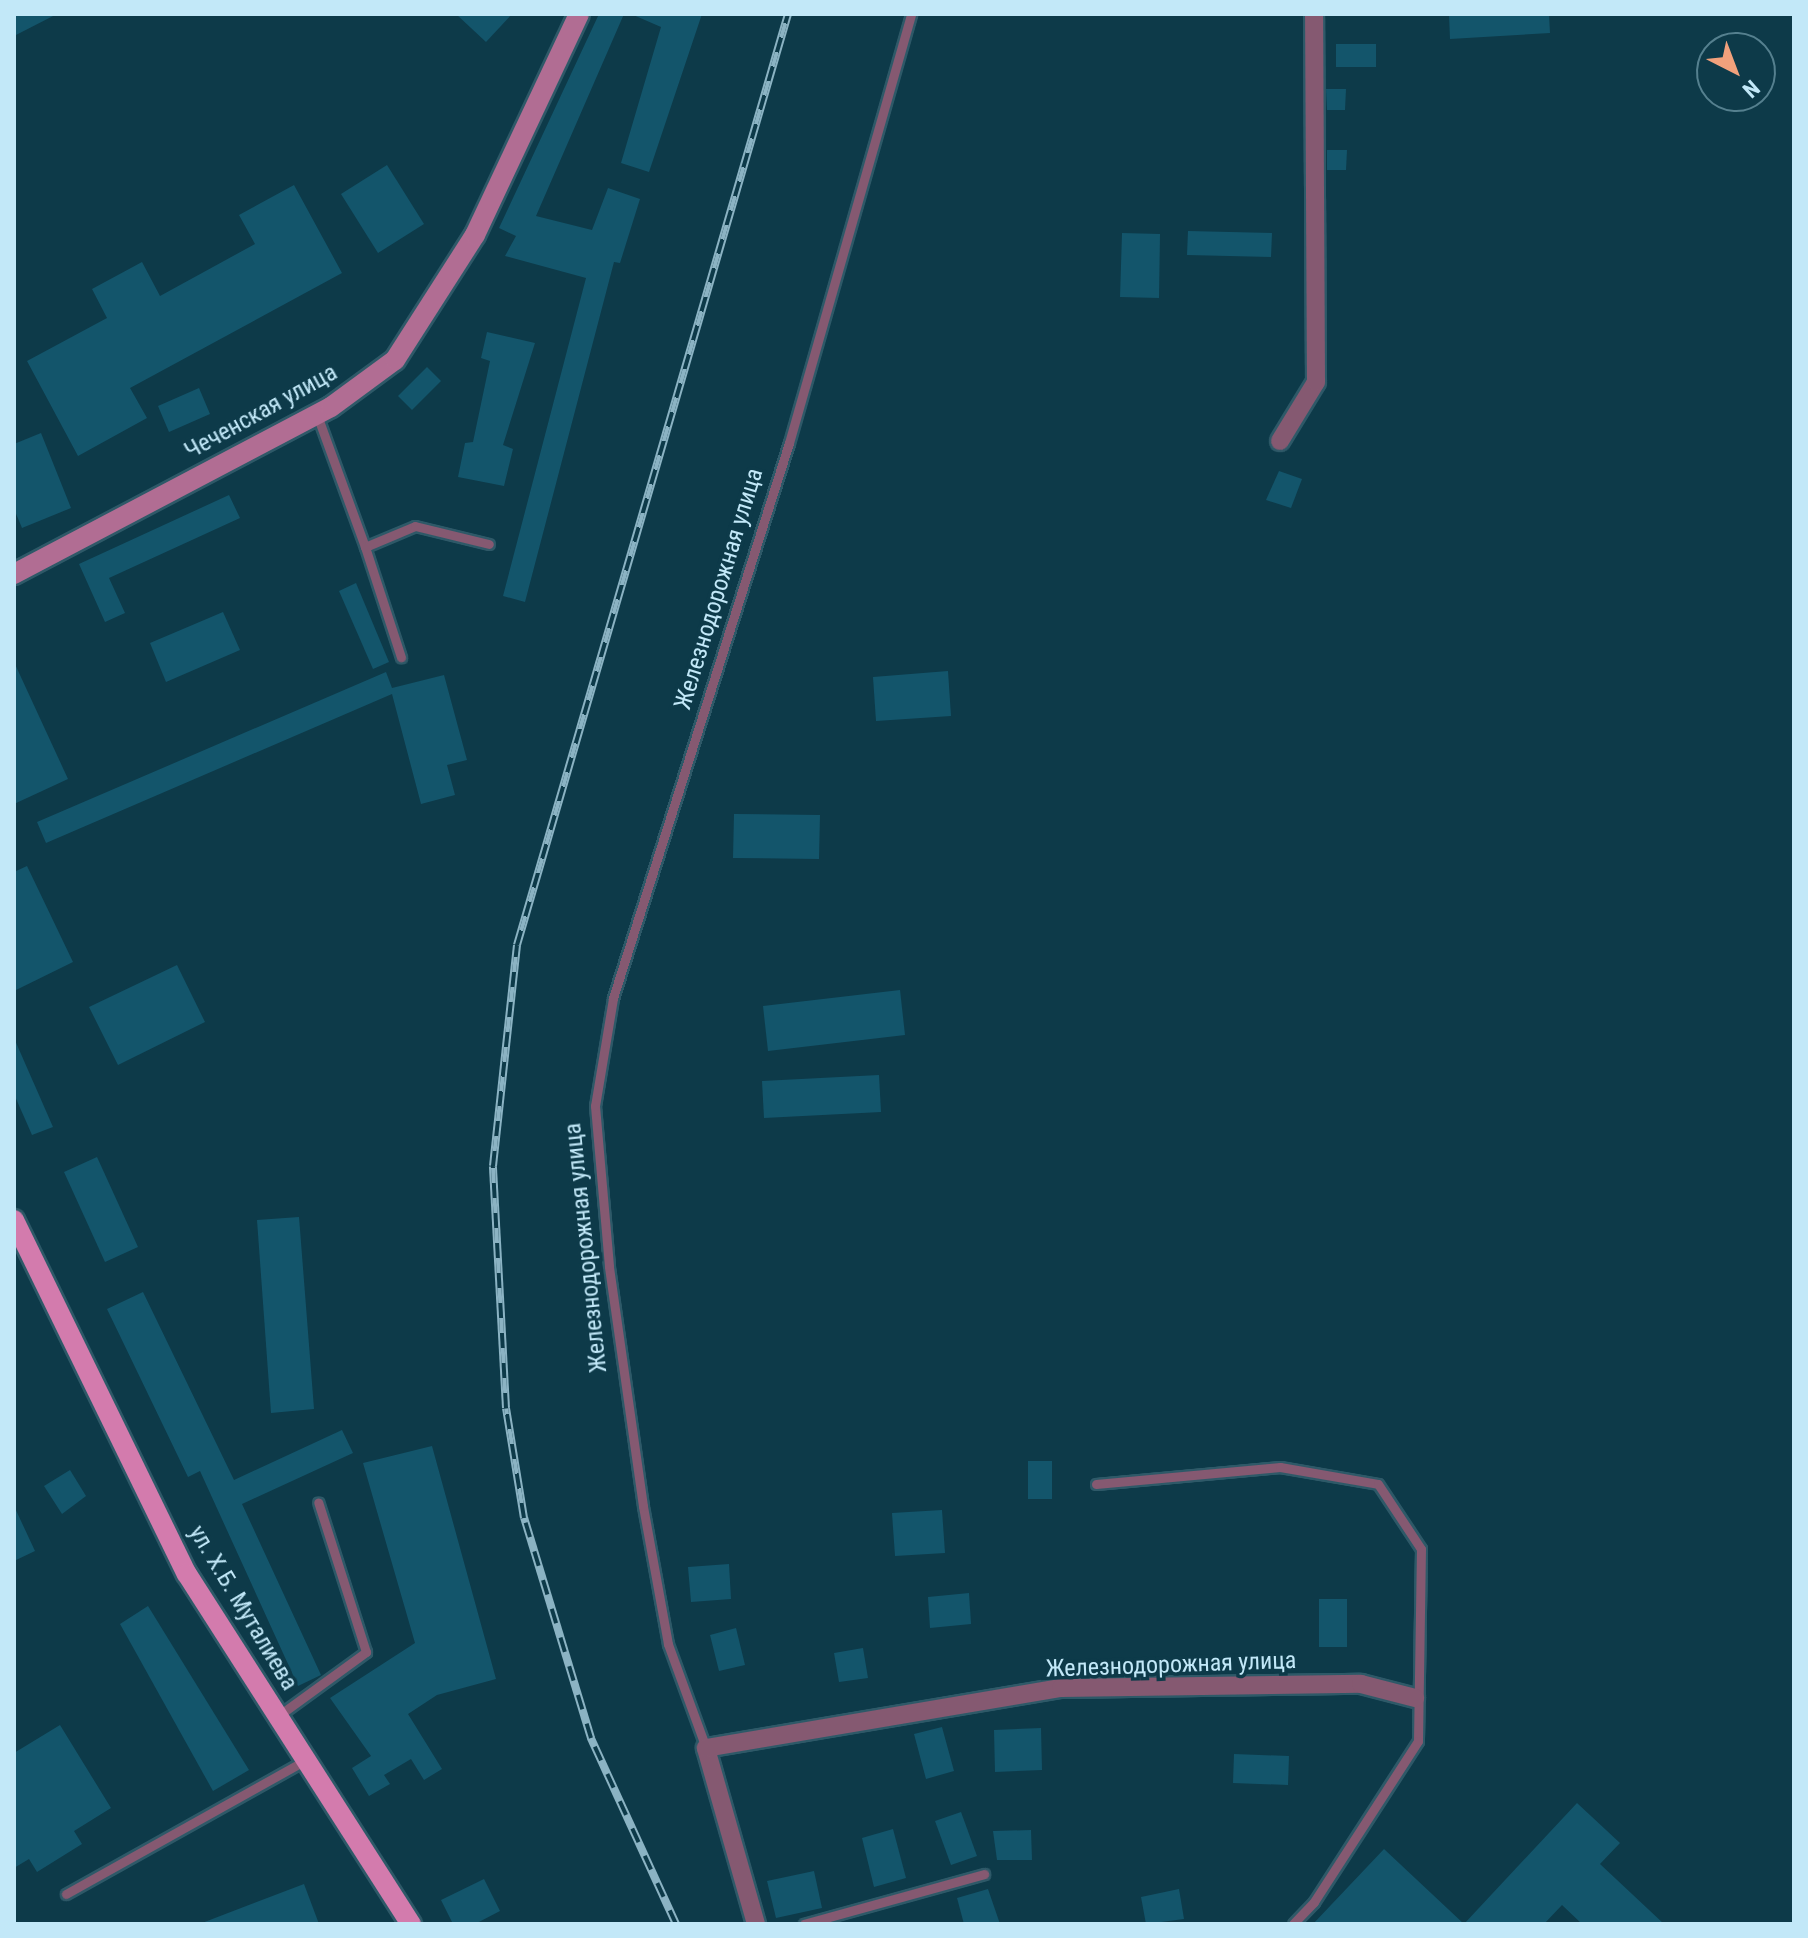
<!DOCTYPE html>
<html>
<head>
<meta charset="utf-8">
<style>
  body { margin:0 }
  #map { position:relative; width:1808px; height:1938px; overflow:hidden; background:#0d3a49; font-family:"Roboto Condensed",sans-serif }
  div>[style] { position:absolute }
  .building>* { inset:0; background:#13556b }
  .roads { filter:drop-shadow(2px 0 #2e5968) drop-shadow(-2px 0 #2e5968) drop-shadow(0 2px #2e5968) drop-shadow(0 -2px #2e5968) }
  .service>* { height:9px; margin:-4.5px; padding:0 4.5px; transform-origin:4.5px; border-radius:4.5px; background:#855971 }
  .minor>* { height:18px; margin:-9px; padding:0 9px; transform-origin:9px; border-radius:9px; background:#855971 }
  .secondary>* { height:20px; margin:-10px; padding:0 10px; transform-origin:10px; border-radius:10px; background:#b16d93 }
  .primary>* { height:20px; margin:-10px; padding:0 10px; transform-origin:10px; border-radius:10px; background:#d37bad }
  .rail>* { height:8px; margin-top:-4px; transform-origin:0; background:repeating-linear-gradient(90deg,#0d3a49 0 15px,#8bb3c3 0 30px); box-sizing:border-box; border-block:2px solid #8bb3c3 }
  span { translate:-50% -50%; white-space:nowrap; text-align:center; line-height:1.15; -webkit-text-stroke:7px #0d3a49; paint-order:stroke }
  .street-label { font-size:24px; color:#c2e8f8 }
  .frame { position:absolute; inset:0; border:16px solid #c2e8f8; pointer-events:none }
  .north { position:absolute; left:1696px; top:32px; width:80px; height:80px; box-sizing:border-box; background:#0d3a49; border:2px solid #55808f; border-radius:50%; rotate:138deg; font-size:22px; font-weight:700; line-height:32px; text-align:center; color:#c2e8f8 }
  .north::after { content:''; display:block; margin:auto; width:28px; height:36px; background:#f1a17c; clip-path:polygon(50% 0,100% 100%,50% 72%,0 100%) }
</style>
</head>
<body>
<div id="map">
  <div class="building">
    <div style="clip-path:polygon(14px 14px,57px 14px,14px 36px)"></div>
    <div style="clip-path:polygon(456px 14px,512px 14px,486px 42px)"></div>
    <div style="clip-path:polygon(599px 14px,624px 14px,536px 216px,592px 230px,608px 188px,640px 199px,620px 263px,614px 262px,525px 602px,503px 596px,586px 278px,505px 256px,516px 236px,499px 228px)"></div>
    <div style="clip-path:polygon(631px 14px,702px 14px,649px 172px,621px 163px,661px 27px)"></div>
    <div style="clip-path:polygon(1449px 14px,1549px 14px,1550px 33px,1450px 39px)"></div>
    <div style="clip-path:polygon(1336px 44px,1376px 44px,1376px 67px,1336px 67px)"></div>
    <div style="clip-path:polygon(1326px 89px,1346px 89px,1345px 110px,1327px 110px)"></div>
    <div style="clip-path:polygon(1327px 150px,1347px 150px,1346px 170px,1327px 170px)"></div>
    <div style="clip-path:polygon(387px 165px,424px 224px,378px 253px,341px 194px)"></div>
    <div style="clip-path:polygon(294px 185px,342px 273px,130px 388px,147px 418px,78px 456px,27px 361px,107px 318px,92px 289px,142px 262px,160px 296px,255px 244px,239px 215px)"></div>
    <div style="clip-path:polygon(1188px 231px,1272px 233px,1271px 257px,1187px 255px)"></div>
    <div style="clip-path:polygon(1122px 233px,1160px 234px,1159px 298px,1120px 297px)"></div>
    <div style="clip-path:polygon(487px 332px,535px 343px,503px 445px,513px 449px,504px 486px,458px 477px,465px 443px,473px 442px,490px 361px,481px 358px)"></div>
    <div style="clip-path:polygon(427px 367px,441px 381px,412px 410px,398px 396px)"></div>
    <div style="clip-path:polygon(199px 388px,210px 414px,169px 432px,158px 406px)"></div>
    <div style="clip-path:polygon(41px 433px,71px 508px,22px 528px,14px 509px,14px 444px)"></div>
    <div style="clip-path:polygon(1279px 471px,1302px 479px,1291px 508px,1266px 500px)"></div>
    <div style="clip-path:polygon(229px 495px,240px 518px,109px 578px,125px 613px,105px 622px,79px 564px)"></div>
    <div style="clip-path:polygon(356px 583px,389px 662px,373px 669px,339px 591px)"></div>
    <div style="clip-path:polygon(223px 612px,240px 650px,166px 682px,150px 643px)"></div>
    <div style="clip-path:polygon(14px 662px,68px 779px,14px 804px)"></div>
    <div style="clip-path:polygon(948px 671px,951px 716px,876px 721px,873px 677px)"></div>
    <div style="clip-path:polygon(386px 672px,392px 688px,444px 675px,467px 760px,447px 765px,455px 795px,421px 804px,392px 694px,46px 843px,37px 822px)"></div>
    <div style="clip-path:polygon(734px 814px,820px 815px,819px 859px,733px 858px)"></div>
    <div style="clip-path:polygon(27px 866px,73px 962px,14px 991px,14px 872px)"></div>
    <div style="clip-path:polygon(177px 965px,205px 1022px,118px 1065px,89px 1007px)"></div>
    <div style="clip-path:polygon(900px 990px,905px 1035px,768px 1051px,763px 1006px)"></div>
    <div style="clip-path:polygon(14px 1038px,53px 1127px,32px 1135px,14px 1094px)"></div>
    <div style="clip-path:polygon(879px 1075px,881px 1112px,764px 1118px,762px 1081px)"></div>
    <div style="clip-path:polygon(97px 1157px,138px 1247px,105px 1262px,64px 1172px)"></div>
    <div style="clip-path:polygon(299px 1217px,314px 1409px,271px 1413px,257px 1220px)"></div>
    <div style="clip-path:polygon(143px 1292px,234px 1480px,342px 1430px,353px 1453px,242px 1504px,321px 1675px,298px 1686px,200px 1471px,188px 1477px,107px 1309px)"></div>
    <div style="clip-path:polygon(432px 1446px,496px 1679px,437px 1695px,408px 1714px,442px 1769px,424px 1780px,411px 1759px,384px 1775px,390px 1784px,369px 1796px,352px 1768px,371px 1756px,330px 1698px,415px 1643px,363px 1463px)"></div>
    <div style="clip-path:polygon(1028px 1461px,1052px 1461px,1052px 1499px,1028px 1499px)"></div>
    <div style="clip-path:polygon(70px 1470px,86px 1496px,62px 1514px,44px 1486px)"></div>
    <div style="clip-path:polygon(14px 1506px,35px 1551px,14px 1561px)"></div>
    <div style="clip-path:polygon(942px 1510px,945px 1553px,895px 1556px,892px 1513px)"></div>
    <div style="clip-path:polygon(729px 1564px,731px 1599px,691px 1602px,688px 1567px)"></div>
    <div style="clip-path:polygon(969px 1593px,971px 1624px,930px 1628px,928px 1597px)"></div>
    <div style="clip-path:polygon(1319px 1599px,1347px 1599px,1347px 1647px,1319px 1647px)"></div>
    <div style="clip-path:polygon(148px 1606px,249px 1770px,213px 1791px,120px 1624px)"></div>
    <div style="clip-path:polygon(736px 1628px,745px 1665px,719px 1671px,710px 1635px)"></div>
    <div style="clip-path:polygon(863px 1648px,868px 1678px,839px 1682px,834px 1653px)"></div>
    <div style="clip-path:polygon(60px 1725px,111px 1808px,74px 1831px,82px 1844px,37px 1872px,29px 1859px,14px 1868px,14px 1753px)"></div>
    <div style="clip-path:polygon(942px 1727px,954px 1771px,926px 1779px,914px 1734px)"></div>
    <div style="clip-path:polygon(1041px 1728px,1042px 1770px,995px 1772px,994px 1730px)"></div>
    <div style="clip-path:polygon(1234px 1754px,1289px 1756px,1288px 1785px,1233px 1783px)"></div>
    <div style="clip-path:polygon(1577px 1803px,1620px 1843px,1600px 1864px,1664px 1924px,1582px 1924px,1562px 1905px,1544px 1924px,1313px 1924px,1384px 1849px,1464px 1924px)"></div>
    <div style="clip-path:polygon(961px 1812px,977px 1856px,951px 1865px,935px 1821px)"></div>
    <div style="clip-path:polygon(893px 1829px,906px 1878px,874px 1887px,862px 1838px)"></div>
    <div style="clip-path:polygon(1031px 1830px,1032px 1860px,997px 1860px,993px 1831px)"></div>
    <div style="clip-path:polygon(814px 1871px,822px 1908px,776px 1918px,767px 1881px)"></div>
    <div style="clip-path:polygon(484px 1879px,500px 1911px,475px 1924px,453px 1924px,441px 1900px)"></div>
    <div style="clip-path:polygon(304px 1884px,319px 1924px,202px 1924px,202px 1923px)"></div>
    <div style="clip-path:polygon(988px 1889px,1000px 1924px,964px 1924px,957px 1898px)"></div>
    <div style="clip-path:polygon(1179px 1889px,1184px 1919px,1146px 1924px,1141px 1897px)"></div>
  </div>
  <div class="roads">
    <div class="service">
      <div style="left:317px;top:415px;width:140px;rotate:70deg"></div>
      <div style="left:365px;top:547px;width:54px;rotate:-22.8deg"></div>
      <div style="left:415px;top:526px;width:76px;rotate:13.7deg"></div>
      <div style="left:365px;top:547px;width:116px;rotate:71.9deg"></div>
      <div style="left:1096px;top:1484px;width:185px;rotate:-5.3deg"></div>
      <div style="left:1280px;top:1467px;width:99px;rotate:9.8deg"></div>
      <div style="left:1378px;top:1484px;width:78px;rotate:56.5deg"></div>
      <div style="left:1421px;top:1549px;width:192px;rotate:90.9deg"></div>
      <div style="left:1418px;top:1741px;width:192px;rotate:122.9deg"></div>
      <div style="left:1314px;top:1902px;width:30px;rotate:134deg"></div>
      <div style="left:278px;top:1716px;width:109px;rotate:-36deg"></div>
      <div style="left:366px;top:1652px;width:157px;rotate:-107.7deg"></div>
      <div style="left:706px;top:1748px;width:111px;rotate:-110.1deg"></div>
      <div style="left:668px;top:1644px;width:140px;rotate:-100.3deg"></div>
      <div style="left:643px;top:1506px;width:242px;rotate:-98.1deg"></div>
      <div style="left:609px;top:1266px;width:161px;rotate:-95deg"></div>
      <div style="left:595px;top:1106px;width:109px;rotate:-80.5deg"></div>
      <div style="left:613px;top:998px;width:582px;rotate:-72.41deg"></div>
      <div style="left:789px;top:443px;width:446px;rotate:-74.1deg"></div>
      <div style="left:66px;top:1894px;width:275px;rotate:-29.2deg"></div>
      <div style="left:804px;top:1924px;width:187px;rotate:-15.5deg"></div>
    </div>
    <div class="minor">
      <div style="left:1280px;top:441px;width:69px;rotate:-58.6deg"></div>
      <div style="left:1316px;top:382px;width:368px;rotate:-90.3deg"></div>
      <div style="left:756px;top:1924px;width:183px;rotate:-105.9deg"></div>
      <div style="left:706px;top:1748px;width:360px;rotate:-9.6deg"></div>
      <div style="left:1061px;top:1688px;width:300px;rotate:-0.8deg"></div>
      <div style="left:1361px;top:1684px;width:56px;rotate:14.5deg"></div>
    </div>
    <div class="secondary">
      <div style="left:14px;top:574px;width:358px;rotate:-27.8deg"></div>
      <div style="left:331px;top:407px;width:79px;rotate:-36.3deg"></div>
      <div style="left:395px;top:360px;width:148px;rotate:-57.4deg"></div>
      <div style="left:475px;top:235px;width:244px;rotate:-64.8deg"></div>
    </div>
    <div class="primary">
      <div style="left:14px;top:1220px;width:394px;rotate:64deg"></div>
      <div style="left:187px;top:1574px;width:416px;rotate:57.4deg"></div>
    </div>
  </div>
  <div class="rail">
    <div style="left:676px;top:1924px;width:205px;rotate:-114.6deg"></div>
    <div style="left:591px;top:1738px;width:230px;rotate:-106.9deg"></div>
    <div style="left:524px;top:1518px;width:111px;rotate:-99.3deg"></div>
    <div style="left:506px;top:1408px;width:242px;rotate:-93.1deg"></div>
    <div style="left:493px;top:1166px;width:222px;rotate:-83.8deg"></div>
    <div style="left:517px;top:945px;width:970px;rotate:-73.77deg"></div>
  </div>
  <div class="street-label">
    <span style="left:261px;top:412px;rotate:-29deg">Чеченская улица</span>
    <span style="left:719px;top:589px;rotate:-73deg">Железнодорожная улица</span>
    <span style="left:586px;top:1248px;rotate:-96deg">Железнодорожная улица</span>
    <span style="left:243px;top:1608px;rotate:59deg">ул. Х.Б. Муталиева</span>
    <span style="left:1171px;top:1665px;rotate:-2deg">Железнодорожная улица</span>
  </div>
  <div class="frame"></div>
  <div class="north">N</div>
</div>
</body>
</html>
